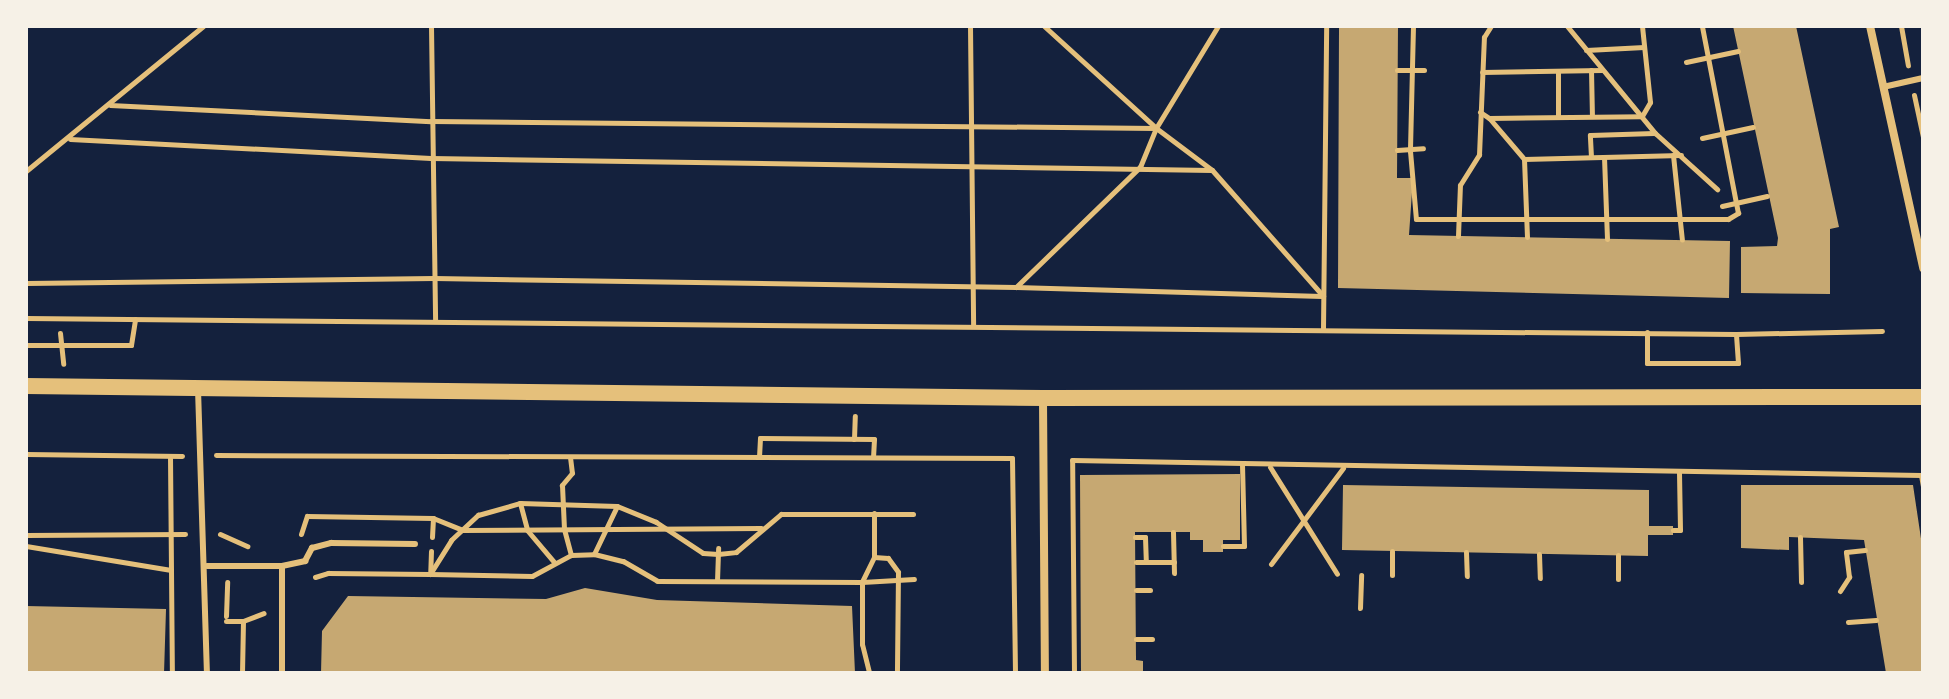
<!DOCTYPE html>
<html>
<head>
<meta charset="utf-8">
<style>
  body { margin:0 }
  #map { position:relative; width:1949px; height:699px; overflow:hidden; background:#14213d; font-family:Mulish,sans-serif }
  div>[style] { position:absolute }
  .building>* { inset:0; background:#c6a872 }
  .path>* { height:5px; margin:-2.5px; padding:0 2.5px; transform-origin:2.5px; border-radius:2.5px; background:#e5c07b }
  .service>* { height:6px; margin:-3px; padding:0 3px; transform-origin:3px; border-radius:3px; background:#e5c07b }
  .minor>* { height:8px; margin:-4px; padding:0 4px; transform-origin:4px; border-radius:4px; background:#e5c07b }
  .secondary>* { height:16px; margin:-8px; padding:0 8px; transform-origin:8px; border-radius:8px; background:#e5c07b }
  span { translate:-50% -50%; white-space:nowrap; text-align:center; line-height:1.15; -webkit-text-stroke:6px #f6f1e7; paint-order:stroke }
  .frame { position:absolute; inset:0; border:28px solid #f6f1e7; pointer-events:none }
</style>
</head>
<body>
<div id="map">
  <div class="building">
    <div style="clip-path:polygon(1339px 26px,1398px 26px,1397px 178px,1413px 178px,1409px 235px,1730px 241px,1729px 298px,1338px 288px)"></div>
    <div style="clip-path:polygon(1733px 26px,1796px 26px,1839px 227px,1830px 229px,1830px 294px,1741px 293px,1741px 247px,1777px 246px,1778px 238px)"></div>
    <div style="clip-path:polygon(1240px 474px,1240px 540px,1223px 540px,1223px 552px,1203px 552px,1203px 540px,1190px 540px,1190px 532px,1135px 532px,1136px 660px,1143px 661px,1143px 673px,1081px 673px,1080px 475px)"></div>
    <div style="clip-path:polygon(1343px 485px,1649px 490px,1649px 526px,1673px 526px,1673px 535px,1648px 535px,1648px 556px,1342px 550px)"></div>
    <div style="clip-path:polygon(1741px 485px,1913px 485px,1923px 552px,1923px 673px,1886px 673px,1864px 540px,1789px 537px,1789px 550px,1741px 548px)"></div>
    <div style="clip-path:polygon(585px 588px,657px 600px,852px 606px,855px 673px,321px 673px,322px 631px,348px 596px,546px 599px)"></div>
    <div style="clip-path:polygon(26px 606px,166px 609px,164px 673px,26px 673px)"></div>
  </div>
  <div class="path">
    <div style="left:431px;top:26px;width:295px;rotate:89.2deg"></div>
    <div style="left:970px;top:26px;width:300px;rotate:89.4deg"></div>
    <div style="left:1044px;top:26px;width:151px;rotate:42.3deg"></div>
    <div style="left:1156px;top:128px;width:70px;rotate:36.9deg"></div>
    <div style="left:1212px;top:170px;width:168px;rotate:48.6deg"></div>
    <div style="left:1413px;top:26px;width:125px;rotate:91.4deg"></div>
    <div style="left:1410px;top:151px;width:68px;rotate:85deg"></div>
    <div style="left:1416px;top:219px;width:312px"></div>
    <div style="left:1728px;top:219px;width:12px;rotate:-31deg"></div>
    <div style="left:1738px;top:213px;width:10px;rotate:-101deg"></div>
    <div style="left:1736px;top:203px;width:180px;rotate:-100.9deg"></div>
    <div style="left:1567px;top:26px;width:139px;rotate:50.6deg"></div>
    <div style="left:1655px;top:133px;width:84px;rotate:42.1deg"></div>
    <div style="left:1901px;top:26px;width:40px;rotate:80deg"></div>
    <div style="left:1586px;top:50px;width:58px;rotate:-3deg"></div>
    <div style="left:1686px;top:62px;width:53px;rotate:-11.9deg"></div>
    <div style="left:1397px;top:70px;width:27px"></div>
    <div style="left:1591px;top:70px;width:46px;rotate:88.8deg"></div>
    <div style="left:1558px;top:71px;width:46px;rotate:90deg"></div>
    <div style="left:1482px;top:72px;width:120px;rotate:-1deg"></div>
    <div style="left:1914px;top:95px;width:43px;rotate:77.9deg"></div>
    <div style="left:110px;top:105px;width:321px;rotate:2.9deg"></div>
    <div style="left:431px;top:121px;width:725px;rotate:0.55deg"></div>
    <div style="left:1480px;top:112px;width:11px;rotate:34deg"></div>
    <div style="left:1489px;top:118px;width:153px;rotate:-0.7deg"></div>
    <div style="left:1642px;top:116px;width:16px;rotate:-60deg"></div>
    <div style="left:1650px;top:102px;width:76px;rotate:-96deg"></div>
    <div style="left:1490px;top:119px;width:52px;rotate:49.6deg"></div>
    <div style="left:1524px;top:159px;width:157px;rotate:-1.5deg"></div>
    <div style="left:1702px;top:138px;width:52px;rotate:-12.2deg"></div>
    <div style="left:70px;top:139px;width:361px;rotate:3deg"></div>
    <div style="left:431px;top:158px;width:781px;rotate:0.88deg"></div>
    <div style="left:1397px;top:150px;width:26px;rotate:-4deg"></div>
    <div style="left:1673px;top:155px;width:85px;rotate:84deg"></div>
    <div style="left:1591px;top:157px;width:22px;rotate:-93deg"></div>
    <div style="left:1590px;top:135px;width:64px;rotate:-1.8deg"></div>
    <div style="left:1604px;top:157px;width:82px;rotate:87.9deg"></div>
    <div style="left:1524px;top:159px;width:78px;rotate:87.8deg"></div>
    <div style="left:26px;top:171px;width:229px;rotate:-39.3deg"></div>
    <div style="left:1722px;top:206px;width:46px;rotate:-12.5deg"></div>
    <div style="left:1458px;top:236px;width:51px;rotate:-87.8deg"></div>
    <div style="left:1460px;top:185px;width:36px;rotate:-58deg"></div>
    <div style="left:1479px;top:155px;width:118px;rotate:-87.6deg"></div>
    <div style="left:1484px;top:37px;width:13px;rotate:-58deg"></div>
    <div style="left:26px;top:283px;width:408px;rotate:-0.7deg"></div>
    <div style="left:434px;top:278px;width:582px;rotate:0.89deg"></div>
    <div style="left:1016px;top:287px;width:173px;rotate:-44.1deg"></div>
    <div style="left:1140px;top:167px;width:42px;rotate:-67.7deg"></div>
    <div style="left:1156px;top:128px;width:119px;rotate:-58.7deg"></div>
    <div style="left:1016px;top:287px;width:306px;rotate:1.7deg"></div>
    <div style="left:26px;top:318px;width:1710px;rotate:0.54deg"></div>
    <div style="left:1736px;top:334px;width:146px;rotate:-1.2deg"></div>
    <div style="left:1323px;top:329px;width:303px;rotate:-89.4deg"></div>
    <div style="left:1647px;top:332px;width:31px;rotate:90deg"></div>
    <div style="left:1647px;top:363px;width:91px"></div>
    <div style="left:1738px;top:363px;width:29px;rotate:-94deg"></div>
    <div style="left:60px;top:333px;width:31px;rotate:84deg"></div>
    <div style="left:26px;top:345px;width:105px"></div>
    <div style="left:131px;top:345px;width:26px;rotate:-81deg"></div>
    <div style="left:854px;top:439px;width:23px;rotate:-88deg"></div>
    <div style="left:26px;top:454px;width:156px;rotate:0.7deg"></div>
    <div style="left:216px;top:455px;width:796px;rotate:0.22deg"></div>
    <div style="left:1012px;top:458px;width:215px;rotate:89.2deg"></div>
    <div style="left:170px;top:456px;width:217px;rotate:89.5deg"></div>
    <div style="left:570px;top:457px;width:16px;rotate:83deg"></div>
    <div style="left:572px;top:473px;width:16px;rotate:130deg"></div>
    <div style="left:562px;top:485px;width:44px;rotate:87.4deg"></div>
    <div style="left:564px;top:529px;width:27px;rotate:75deg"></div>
    <div style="left:759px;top:457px;width:19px;rotate:-87deg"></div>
    <div style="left:760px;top:438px;width:114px;rotate:0.5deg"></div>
    <div style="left:874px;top:439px;width:18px;rotate:93deg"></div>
    <div style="left:1270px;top:467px;width:126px;rotate:57.9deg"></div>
    <div style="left:520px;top:503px;width:28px;rotate:75deg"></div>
    <div style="left:527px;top:530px;width:42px;rotate:49.8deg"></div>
    <div style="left:874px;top:513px;width:44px;rotate:90deg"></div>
    <div style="left:874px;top:557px;width:14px;rotate:4deg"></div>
    <div style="left:888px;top:558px;width:17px;rotate:54deg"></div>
    <div style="left:898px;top:572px;width:101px;rotate:90.6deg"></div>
    <div style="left:1673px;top:530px;width:7px"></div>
    <div style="left:1680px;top:530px;width:59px;rotate:-91deg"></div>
    <div style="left:1173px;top:532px;width:41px;rotate:88.6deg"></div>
    <div style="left:220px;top:534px;width:30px;rotate:24deg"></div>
    <div style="left:301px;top:534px;width:19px;rotate:-72deg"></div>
    <div style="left:307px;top:516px;width:126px;rotate:0.9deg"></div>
    <div style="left:433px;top:518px;width:31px;rotate:22deg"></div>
    <div style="left:462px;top:530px;width:299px;rotate:-0.4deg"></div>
    <div style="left:26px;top:535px;width:159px;rotate:-0.4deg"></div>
    <div style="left:432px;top:537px;width:19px;rotate:-87deg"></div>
    <div style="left:1135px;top:537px;width:10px"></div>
    <div style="left:1145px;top:537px;width:25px;rotate:88deg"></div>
    <div style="left:1800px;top:537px;width:45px;rotate:88.7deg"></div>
    <div style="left:26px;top:546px;width:147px;rotate:9.4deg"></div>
    <div style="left:1223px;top:546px;width:21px"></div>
    <div style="left:1244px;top:546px;width:81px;rotate:-91.4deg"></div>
    <div style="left:431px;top:551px;width:23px;rotate:92deg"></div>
    <div style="left:430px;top:574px;width:102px;rotate:1.1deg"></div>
    <div style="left:532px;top:576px;width:44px;rotate:-28.3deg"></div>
    <div style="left:571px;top:555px;width:23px;rotate:-2deg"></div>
    <div style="left:594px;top:554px;width:30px;rotate:14deg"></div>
    <div style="left:623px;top:561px;width:39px;rotate:30deg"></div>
    <div style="left:657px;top:581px;width:205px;rotate:0.3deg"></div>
    <div style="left:862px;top:582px;width:62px;rotate:90deg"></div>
    <div style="left:862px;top:644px;width:30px;rotate:76deg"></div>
    <div style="left:1392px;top:551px;width:24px;rotate:90deg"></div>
    <div style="left:1466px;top:552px;width:24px;rotate:88deg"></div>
    <div style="left:594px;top:554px;width:53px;rotate:-64.4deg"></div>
    <div style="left:1539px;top:554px;width:24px;rotate:88deg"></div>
    <div style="left:874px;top:557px;width:28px;rotate:116deg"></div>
    <div style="left:862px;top:582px;width:52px;rotate:-3.3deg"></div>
    <div style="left:1136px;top:562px;width:38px"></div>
    <div style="left:1271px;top:564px;width:120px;rotate:-53.1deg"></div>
    <div style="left:315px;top:577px;width:14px;rotate:-17deg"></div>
    <div style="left:328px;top:573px;width:102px;rotate:0.6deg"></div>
    <div style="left:430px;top:574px;width:40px;rotate:-58deg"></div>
    <div style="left:451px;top:540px;width:37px;rotate:-43deg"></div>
    <div style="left:478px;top:515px;width:44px;rotate:-15.9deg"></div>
    <div style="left:520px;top:503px;width:97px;rotate:1.8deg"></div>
    <div style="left:617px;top:506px;width:42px;rotate:22.3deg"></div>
    <div style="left:656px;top:522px;width:56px;rotate:33.4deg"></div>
    <div style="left:703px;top:553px;width:15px;rotate:4deg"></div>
    <div style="left:718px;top:554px;width:18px;rotate:-6deg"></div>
    <div style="left:736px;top:552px;width:59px;rotate:-40.2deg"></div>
    <div style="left:781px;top:514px;width:132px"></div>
    <div style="left:1618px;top:579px;width:24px;rotate:-90deg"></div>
    <div style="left:717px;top:581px;width:33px;rotate:-88deg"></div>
    <div style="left:1136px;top:590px;width:14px"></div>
    <div style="left:1840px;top:591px;width:17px;rotate:-57deg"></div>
    <div style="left:1849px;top:577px;width:25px;rotate:-97deg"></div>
    <div style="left:1846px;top:552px;width:19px;rotate:-6deg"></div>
    <div style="left:1360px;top:608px;width:33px;rotate:-88deg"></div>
    <div style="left:226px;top:616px;width:34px;rotate:-88deg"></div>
    <div style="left:226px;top:621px;width:17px"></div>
    <div style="left:1848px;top:622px;width:28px;rotate:-4deg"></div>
    <div style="left:1136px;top:639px;width:16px"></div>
    <div style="left:242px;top:673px;width:52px;rotate:-88.9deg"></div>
    <div style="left:243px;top:621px;width:22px;rotate:-21deg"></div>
    <div style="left:1074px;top:673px;width:213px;rotate:-90.5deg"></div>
    <div style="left:1072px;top:460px;width:849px;rotate:1.01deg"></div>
    <div style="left:1921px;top:475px;width:11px;rotate:80deg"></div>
  </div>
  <div class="service">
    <div style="left:1883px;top:87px;width:41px;rotate:-12.7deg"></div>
    <div style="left:198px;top:389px;width:284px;rotate:88.2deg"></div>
    <div style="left:207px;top:566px;width:75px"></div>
    <div style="left:282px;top:566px;width:107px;rotate:90deg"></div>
    <div style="left:282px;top:566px;width:24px;rotate:-12deg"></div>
    <div style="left:305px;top:561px;width:15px;rotate:-62deg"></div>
    <div style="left:312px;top:548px;width:20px;rotate:-15deg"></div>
    <div style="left:331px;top:543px;width:84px;rotate:0.7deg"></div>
  </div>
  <div class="minor">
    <div style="left:1870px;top:26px;width:248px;rotate:77.6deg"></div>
    <div style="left:1043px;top:399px;width:274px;rotate:89.6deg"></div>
  </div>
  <div class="secondary">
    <div style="left:26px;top:386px;width:1017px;rotate:0.68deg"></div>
    <div style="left:1043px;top:398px;width:880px;rotate:-0.07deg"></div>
  </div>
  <div class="frame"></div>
</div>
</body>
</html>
